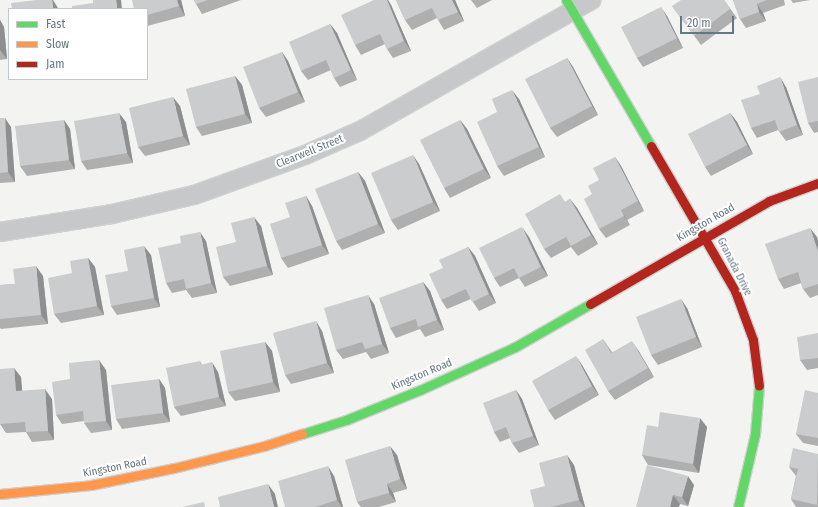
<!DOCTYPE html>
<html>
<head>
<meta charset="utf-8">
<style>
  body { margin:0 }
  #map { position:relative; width:818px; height:507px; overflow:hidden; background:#f3f3f1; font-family:"Fira Sans Condensed",sans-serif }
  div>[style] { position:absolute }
  .roads { filter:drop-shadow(1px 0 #cfd1d1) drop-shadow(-1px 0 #cfd1d1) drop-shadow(0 1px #cfd1d1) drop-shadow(0 -1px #cfd1d1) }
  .street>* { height:18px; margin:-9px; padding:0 9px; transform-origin:9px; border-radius:9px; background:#c7c8c9 }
  .fast>* { height:9px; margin:-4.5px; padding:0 4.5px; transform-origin:4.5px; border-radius:4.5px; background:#63d668 }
  .slow>* { height:9px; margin:-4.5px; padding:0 4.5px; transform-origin:4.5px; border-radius:4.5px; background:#ff974d }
  .jam>* { height:9px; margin:-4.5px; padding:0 4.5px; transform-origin:4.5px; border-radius:4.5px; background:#b3261e }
  .wall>* { inset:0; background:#afafb0 }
  .shaded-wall>* { inset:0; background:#8e8f90 }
  .building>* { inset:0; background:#cbcccd }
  span { translate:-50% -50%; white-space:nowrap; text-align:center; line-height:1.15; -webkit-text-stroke:4px #fff; paint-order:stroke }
  .street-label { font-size:11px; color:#647881 }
  .legend { position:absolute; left:8px; top:8px; width:140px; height:72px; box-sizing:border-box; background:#fff; border:1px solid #c1c9cd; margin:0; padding:5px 7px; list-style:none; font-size:12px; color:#647881 }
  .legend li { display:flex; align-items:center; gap:8px; height:20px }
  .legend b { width:20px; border:1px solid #c1c9cd }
  .scale { position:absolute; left:680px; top:16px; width:54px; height:18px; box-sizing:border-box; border:2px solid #647881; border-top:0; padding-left:5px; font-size:12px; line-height:14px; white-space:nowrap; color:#647881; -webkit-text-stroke:3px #fff; paint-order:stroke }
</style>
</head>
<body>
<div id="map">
  <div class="roads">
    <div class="street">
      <div style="left:0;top:232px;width:113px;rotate:-9.1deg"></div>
      <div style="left:112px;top:214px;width:84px;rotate:-13deg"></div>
      <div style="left:194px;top:195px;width:118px;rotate:-19.8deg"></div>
      <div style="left:305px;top:155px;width:60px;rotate:-23.6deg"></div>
      <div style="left:360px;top:131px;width:266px;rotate:-29.5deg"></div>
    </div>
    <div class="fast">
      <div style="left:566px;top:0;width:169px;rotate:59.8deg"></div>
      <div style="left:302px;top:434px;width:46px;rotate:-17.7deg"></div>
      <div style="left:346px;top:420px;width:80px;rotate:-22.1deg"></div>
      <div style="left:420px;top:390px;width:104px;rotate:-24.4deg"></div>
      <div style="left:515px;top:347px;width:86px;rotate:-29.8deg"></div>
      <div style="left:738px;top:507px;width:75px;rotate:-76.9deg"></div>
      <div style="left:755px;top:434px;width:48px;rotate:-85.2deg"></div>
    </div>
    <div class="slow">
      <div style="left:0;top:494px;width:91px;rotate:-5.6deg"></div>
      <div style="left:91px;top:485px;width:85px;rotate:-11.6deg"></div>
      <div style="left:174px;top:468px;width:93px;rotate:-13.7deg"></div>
      <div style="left:264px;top:446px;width:40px;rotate:-18deg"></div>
    </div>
    <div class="jam">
      <div style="left:651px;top:146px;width:168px;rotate:59.9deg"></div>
      <div style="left:735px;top:291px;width:52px;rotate:69.8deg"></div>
      <div style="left:753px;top:340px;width:46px;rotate:82.6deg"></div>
      <div style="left:590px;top:304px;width:207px;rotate:-29.9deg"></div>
      <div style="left:769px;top:201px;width:52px;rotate:-20.2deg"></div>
    </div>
  </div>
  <div class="wall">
    <div style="clip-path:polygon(181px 0,185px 16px,147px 26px,147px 9px)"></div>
    <div style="clip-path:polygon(194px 0,241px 0,202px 14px,196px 4px)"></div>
    <div style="clip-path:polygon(374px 0,388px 0,391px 5px,411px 51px,393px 58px,387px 49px,385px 44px,361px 55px,355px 45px)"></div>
    <div style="clip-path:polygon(396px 0,455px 0,464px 21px,444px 30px,437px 18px,412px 30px,405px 20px)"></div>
    <div style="clip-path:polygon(471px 0,492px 0,477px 8px)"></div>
    <div style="clip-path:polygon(724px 0,737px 18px,701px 45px,672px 6px)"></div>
    <div style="clip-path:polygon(733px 0,784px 0,785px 5px,763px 13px,766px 21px,746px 28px,740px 19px)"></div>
    <div style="clip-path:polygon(791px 0,810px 0,793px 3px)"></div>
    <div style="clip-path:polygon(667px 16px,683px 48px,643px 67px,637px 58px)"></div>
    <div style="clip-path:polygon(0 20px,4px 27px,7px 59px,0 60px)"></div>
    <div style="clip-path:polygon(330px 24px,337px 33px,357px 80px,340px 87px,334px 78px,331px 70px,308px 80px,301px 71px)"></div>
    <div style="clip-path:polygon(282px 52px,288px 61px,305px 102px,266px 117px,259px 108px)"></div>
    <div style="clip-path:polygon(567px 58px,573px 67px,598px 115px,557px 137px,550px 128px)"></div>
    <div style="clip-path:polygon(235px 76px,242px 85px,252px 123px,202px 136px,196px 127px)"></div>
    <div style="clip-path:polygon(818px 77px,818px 132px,814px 133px,808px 123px)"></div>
    <div style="clip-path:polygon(786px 87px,803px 135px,786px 141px,778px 130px,757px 138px,751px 128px)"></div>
    <div style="clip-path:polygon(519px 99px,545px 157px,504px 176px,497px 166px,497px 112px)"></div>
    <div style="clip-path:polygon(180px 106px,190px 145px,145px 156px,138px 147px)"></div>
    <div style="clip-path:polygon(730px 113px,737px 122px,753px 154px,711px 176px,705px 167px)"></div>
    <div style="clip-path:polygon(0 118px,11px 127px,15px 182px,0 183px)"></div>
    <div style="clip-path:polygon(64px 120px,70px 129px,75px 169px,27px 176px,20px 166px)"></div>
    <div style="clip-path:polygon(460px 120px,467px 129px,491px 178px,450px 198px,444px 188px)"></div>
    <div style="clip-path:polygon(126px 122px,133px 163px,87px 170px,81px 161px)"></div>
    <div style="clip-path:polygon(615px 157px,621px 166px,644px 211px,627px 220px,630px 225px,606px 238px,599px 229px,592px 194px,599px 180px)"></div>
    <div style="clip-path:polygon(419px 164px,440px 211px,398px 230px,391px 220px)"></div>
    <div style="clip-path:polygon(358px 172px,365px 181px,385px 233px,342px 250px,336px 241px)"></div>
    <div style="clip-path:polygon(306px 196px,312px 206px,329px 254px,288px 268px,281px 258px,290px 217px)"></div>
    <div style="clip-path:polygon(570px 199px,577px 208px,598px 244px,578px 256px,571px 247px,551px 258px,544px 249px,565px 202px)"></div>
    <div style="clip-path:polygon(261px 226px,273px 275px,230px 286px,223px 277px,236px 242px)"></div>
    <div style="clip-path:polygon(529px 237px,548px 276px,525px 287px,519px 278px,500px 287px,494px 278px)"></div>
    <div style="clip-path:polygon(817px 237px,818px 241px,818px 295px,810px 298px,803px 289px,801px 283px,784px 289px,778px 279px)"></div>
    <div style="clip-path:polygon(206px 241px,217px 293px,192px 298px,186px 290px,172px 293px,166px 283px)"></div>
    <div style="clip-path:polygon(468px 247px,475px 256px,496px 303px,479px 311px,471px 299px,447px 309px,441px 300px,443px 268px)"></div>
    <div style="clip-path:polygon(151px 255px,160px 307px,117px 315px,111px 306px,128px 271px)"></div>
    <div style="clip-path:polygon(88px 258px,95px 267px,104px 315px,61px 323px,54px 314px)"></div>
    <div style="clip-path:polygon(43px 276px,48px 324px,1px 329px,0 328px,0 285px,15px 284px)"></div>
    <div style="clip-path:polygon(423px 282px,430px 291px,444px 330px,425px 337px,420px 329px,396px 338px,390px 328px)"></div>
    <div style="clip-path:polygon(374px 304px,389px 353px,371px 359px,366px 352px,343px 359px,336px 350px)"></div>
    <div style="clip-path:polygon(687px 308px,702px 347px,658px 365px,651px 355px)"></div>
    <div style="clip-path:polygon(322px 331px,334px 373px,291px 384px,285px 375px)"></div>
    <div style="clip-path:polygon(818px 333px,818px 368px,807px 370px,800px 360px)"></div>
    <div style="clip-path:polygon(603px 339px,612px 352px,638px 350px,654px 377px,615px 400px,608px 391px)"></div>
    <div style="clip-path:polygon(265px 342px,272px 351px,280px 392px,235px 401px,228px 392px)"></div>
    <div style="clip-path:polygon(200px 361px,202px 365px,218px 372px,226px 406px,181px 416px,174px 407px)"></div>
    <div style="clip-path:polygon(582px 365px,599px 395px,555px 420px,548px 410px)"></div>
    <div style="clip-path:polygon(0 369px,21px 377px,22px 391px,52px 399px,54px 440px,32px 442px,26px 432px,6px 433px,0 424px)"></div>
    <div style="clip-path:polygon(106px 370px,112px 430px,91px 433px,84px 423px,84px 421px,62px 424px,56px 415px,70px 379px)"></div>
    <div style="clip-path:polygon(159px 379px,165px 388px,170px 422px,122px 429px,116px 419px)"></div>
    <div style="clip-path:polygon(516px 390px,522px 399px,539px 445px,519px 453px,512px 443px,510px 438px,500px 442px,494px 432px)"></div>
    <div style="clip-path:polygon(818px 393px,818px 446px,803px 443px,796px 434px)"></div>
    <div style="clip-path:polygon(658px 427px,707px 427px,699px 473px,648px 465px,642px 455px)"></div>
    <div style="clip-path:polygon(818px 454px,818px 507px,796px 507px,791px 499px,796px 476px,789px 467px)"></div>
    <div style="clip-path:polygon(397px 455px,407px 489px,393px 493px,396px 502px,379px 507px,361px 507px,357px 502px)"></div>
    <div style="clip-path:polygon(574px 465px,585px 507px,534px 507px)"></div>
    <div style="clip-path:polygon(334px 476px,343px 507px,285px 507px)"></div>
    <div style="clip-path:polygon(694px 485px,688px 506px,680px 504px,636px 507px)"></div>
  </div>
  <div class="shaded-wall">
    <div style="clip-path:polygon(52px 0,53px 0,58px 8px,58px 9px,53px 9px)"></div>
    <div style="clip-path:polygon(116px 0,121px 0,122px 9px,117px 9px)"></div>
    <div style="clip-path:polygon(177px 0,181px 0,185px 16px,179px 6px)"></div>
    <div style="clip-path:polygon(387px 0,388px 0,391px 5px,411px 51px,404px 41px)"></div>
    <div style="clip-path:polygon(452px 0,455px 0,464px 21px,458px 12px)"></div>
    <div style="clip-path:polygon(757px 4px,763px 13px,766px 21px,759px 12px)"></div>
    <div style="clip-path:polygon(661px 7px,667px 16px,683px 48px,677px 38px)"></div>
    <div style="clip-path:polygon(0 20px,4px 27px,7px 59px,0 50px)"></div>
    <div style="clip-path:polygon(330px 24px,337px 33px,357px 80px,351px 70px)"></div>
    <div style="clip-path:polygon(282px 52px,288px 61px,305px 102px,298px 92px)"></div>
    <div style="clip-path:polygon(567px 58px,573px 67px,598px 115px,592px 106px)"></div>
    <div style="clip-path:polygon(235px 76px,242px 85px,252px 123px,245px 114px)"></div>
    <div style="clip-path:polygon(780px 77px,786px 87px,803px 135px,797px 125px)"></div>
    <div style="clip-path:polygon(512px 90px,519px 99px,545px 157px,539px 147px)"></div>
    <div style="clip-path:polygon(173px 97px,180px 106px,190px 145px,183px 136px)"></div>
    <div style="clip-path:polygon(119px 113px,126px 122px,133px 163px,127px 153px)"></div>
    <div style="clip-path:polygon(730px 113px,737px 122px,753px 154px,747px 145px)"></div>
    <div style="clip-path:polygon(5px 118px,11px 127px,15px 182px,8px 172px)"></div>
    <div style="clip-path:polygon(64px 120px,70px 129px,75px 169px,69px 160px)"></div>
    <div style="clip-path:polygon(460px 120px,467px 129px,491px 178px,484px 169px)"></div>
    <div style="clip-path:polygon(413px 155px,419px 164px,440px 211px,433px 202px)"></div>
    <div style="clip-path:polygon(615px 157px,621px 166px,644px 211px,638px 201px)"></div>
    <div style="clip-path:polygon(358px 172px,365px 181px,385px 233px,378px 224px)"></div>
    <div style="clip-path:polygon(306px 196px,312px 206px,329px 254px,322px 245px)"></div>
    <div style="clip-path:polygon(570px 199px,577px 208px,598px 244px,591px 235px)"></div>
    <div style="clip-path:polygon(621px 210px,630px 225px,624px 216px)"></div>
    <div style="clip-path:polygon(254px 217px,261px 226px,273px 275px,267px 266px)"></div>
    <div style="clip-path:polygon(522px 227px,529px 237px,548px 276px,541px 267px)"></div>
    <div style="clip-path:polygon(810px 228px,817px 237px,818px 241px,818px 251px)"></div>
    <div style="clip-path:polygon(200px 232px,206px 241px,217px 293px,211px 283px)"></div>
    <div style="clip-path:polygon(144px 246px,151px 255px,160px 307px,154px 298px)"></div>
    <div style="clip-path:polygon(468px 247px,475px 256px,496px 303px,489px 294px)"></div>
    <div style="clip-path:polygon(88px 258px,95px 267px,104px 315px,97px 306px)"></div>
    <div style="clip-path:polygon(36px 266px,43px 276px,48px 324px,41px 315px)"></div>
    <div style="clip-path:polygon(423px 282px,430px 291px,444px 330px,437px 320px)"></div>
    <div style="clip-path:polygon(368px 295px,374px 304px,389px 353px,382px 344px)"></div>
    <div style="clip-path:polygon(681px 299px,687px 308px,702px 347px,696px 337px)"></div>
    <div style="clip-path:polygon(316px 321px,322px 331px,334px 373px,327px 363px)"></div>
    <div style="clip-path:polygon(632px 341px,638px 350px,654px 377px,648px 368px)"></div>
    <div style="clip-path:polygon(265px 342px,272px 351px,280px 392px,273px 382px)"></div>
    <div style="clip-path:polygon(576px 356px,582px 365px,599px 395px,592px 386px)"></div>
    <div style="clip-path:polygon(99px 360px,106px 370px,112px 430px,106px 421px)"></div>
    <div style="clip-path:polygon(212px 362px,218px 372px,226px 406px,219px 397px)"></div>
    <div style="clip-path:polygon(14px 368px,21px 377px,23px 401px,16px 391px)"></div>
    <div style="clip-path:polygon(159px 379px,165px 388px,170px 422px,163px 413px)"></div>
    <div style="clip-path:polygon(45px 389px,52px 399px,54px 440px,48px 431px)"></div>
    <div style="clip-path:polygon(516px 390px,522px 399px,539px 445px,533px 436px)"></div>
    <div style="clip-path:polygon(700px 418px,707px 427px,699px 473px,693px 464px)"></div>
    <div style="clip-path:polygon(390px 446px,397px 455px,407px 489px,400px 479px)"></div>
    <div style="clip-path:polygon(567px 455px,574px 465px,585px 507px,584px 507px,579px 500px)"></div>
    <div style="clip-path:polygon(328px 466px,334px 476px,343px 507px,342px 507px,337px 500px)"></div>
    <div style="clip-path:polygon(688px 476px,694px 485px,688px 506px,682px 497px)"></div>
    <div style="clip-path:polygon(268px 484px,275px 494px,278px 507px,274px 507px)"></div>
    <div style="clip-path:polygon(387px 484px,393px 493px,396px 502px,389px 493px)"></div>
    <div style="clip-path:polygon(673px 495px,680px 504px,679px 507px,670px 507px)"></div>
  </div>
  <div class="building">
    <div style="clip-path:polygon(37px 0,52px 0,53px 9px,12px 9px,11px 3px)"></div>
    <div style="clip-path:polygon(93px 0,116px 0,117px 9px,72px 9px,72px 6px,93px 3px)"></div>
    <div style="clip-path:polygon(132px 0,177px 0,179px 6px,147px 15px,147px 9px,134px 9px)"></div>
    <div style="clip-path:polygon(194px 0,208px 0,196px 4px)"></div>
    <div style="clip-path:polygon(374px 0,387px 0,404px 41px,387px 49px,380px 34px,355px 45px,341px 15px)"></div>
    <div style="clip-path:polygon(396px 0,452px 0,458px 12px,438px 20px,432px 8px,405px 20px)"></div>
    <div style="clip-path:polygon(681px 0,724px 0,730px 9px,694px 36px,672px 6px)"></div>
    <div style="clip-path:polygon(733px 0,767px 0,757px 4px,759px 12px,740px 19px)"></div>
    <div style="clip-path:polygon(661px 7px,677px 38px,637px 58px,621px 27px)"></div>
    <div style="clip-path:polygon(330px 24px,351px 70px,334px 78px,326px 60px,301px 71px,289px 42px)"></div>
    <div style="clip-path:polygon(282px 52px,298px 92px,259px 108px,243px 67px)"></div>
    <div style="clip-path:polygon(567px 58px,592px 106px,550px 128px,525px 79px)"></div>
    <div style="clip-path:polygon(235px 76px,245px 114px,196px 127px,186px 89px)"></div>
    <div style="clip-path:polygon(780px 77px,797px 125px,779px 132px,775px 120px,751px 128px,741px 100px,760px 94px,757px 86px)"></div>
    <div style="clip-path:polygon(818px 77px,818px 121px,808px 123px,798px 82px)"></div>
    <div style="clip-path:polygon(512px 90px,539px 147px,497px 166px,477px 122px,497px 112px,492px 99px)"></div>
    <div style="clip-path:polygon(173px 97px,183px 136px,138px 147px,129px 108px)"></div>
    <div style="clip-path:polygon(119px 113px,127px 153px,81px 161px,74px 121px)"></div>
    <div style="clip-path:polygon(730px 113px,747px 145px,705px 167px,688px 134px)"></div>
    <div style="clip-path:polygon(0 118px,5px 118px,8px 172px,0 173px)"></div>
    <div style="clip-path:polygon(64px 120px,69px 160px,20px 166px,15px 126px)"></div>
    <div style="clip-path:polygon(460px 120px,484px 169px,444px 188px,420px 140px)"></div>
    <div style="clip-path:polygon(413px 155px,433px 202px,391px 220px,371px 173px)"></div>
    <div style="clip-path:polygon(615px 157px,638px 201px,621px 210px,624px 216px,599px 229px,584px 199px,592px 194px,588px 186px,599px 180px,593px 168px)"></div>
    <div style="clip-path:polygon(358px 172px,378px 224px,336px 241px,315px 189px)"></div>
    <div style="clip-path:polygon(560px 194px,565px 202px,570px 199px,591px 235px,571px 246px,566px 237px,544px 249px,525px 214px)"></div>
    <div style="clip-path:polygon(306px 196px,322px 245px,281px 258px,270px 224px,290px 217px,285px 203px)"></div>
    <div style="clip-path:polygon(254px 217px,267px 266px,223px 277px,216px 247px,236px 242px,231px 223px)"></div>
    <div style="clip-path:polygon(522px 227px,541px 267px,519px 278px,514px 268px,494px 278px,479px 248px)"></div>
    <div style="clip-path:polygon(810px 228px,818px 251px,818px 284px,803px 289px,798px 272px,778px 279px,765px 244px)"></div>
    <div style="clip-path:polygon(200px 232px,211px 283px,186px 289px,184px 279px,166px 283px,158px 248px,181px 243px,180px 236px)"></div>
    <div style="clip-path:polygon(144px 246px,154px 298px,111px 306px,105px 275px,128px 271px,124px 250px)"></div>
    <div style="clip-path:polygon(468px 247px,489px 294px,472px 302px,466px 289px,441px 300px,429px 274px,443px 268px,439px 260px)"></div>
    <div style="clip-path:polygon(88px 258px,97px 306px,54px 314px,48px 278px,72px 273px,70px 261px)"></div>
    <div style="clip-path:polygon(36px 266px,41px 315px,0 319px,0 285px,15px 284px,13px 269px)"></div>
    <div style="clip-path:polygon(423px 282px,437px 320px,418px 327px,416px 319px,390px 328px,379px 298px)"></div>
    <div style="clip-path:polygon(368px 295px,382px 344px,365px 349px,362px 342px,336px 350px,324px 308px)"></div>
    <div style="clip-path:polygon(681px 299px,696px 337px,651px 355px,636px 317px)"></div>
    <div style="clip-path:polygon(316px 321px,327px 363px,285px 375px,273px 333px)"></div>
    <div style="clip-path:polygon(818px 333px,818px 358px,800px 360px,797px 337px)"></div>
    <div style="clip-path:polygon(603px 339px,611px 353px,632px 341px,648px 368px,608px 391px,585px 350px)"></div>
    <div style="clip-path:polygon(265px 342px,273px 382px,228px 392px,220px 351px)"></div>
    <div style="clip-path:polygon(576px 356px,592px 386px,548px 410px,532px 381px)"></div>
    <div style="clip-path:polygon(99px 360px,106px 421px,84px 423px,83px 411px,56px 415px,52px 382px,70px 379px,69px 363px)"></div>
    <div style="clip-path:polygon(200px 361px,201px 365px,212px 362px,219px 397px,174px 407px,166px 368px)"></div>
    <div style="clip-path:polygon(14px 368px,16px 391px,45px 389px,48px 431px,26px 432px,25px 422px,0 424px,0 369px)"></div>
    <div style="clip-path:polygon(159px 379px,163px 413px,116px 419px,111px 385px)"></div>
    <div style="clip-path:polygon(516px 390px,533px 436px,512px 443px,506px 427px,494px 432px,483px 403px)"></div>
    <div style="clip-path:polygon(805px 390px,818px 393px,818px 438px,796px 434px)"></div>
    <div style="clip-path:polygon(660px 412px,700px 418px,693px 464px,642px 455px,647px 425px,658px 427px)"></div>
    <div style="clip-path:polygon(390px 446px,400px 479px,387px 484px,389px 493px,357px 502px,345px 460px)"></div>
    <div style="clip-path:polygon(793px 448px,818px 454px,817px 505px,791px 499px,798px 469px,789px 467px)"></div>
    <div style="clip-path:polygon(567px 455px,579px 500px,551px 507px,534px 507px,530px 490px,545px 486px,539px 463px)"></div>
    <div style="clip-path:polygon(647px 465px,688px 476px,682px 497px,673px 495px,670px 507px,636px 507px)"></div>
    <div style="clip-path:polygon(328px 466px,337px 500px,315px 507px,285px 507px,278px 481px)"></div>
    <div style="clip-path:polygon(268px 484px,274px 507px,220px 507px,218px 497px)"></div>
    <div style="clip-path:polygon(204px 502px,205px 507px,182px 507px)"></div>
  </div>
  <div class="street-label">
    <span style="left:310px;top:152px;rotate:-22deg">Clearwell Street</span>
    <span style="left:706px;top:223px;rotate:-30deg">Kingston Road</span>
    <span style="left:734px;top:267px;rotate:63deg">Granada Drive</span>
    <span style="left:422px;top:375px;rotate:-23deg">Kingston Road</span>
    <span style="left:115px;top:468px;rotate:-11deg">Kingston Road</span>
  </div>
  <ul class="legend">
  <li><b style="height:5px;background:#63d668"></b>Fast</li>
  <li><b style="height:5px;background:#ff974d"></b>Slow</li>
  <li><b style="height:5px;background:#b3261e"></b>Jam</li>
  </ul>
  <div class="scale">20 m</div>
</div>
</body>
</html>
